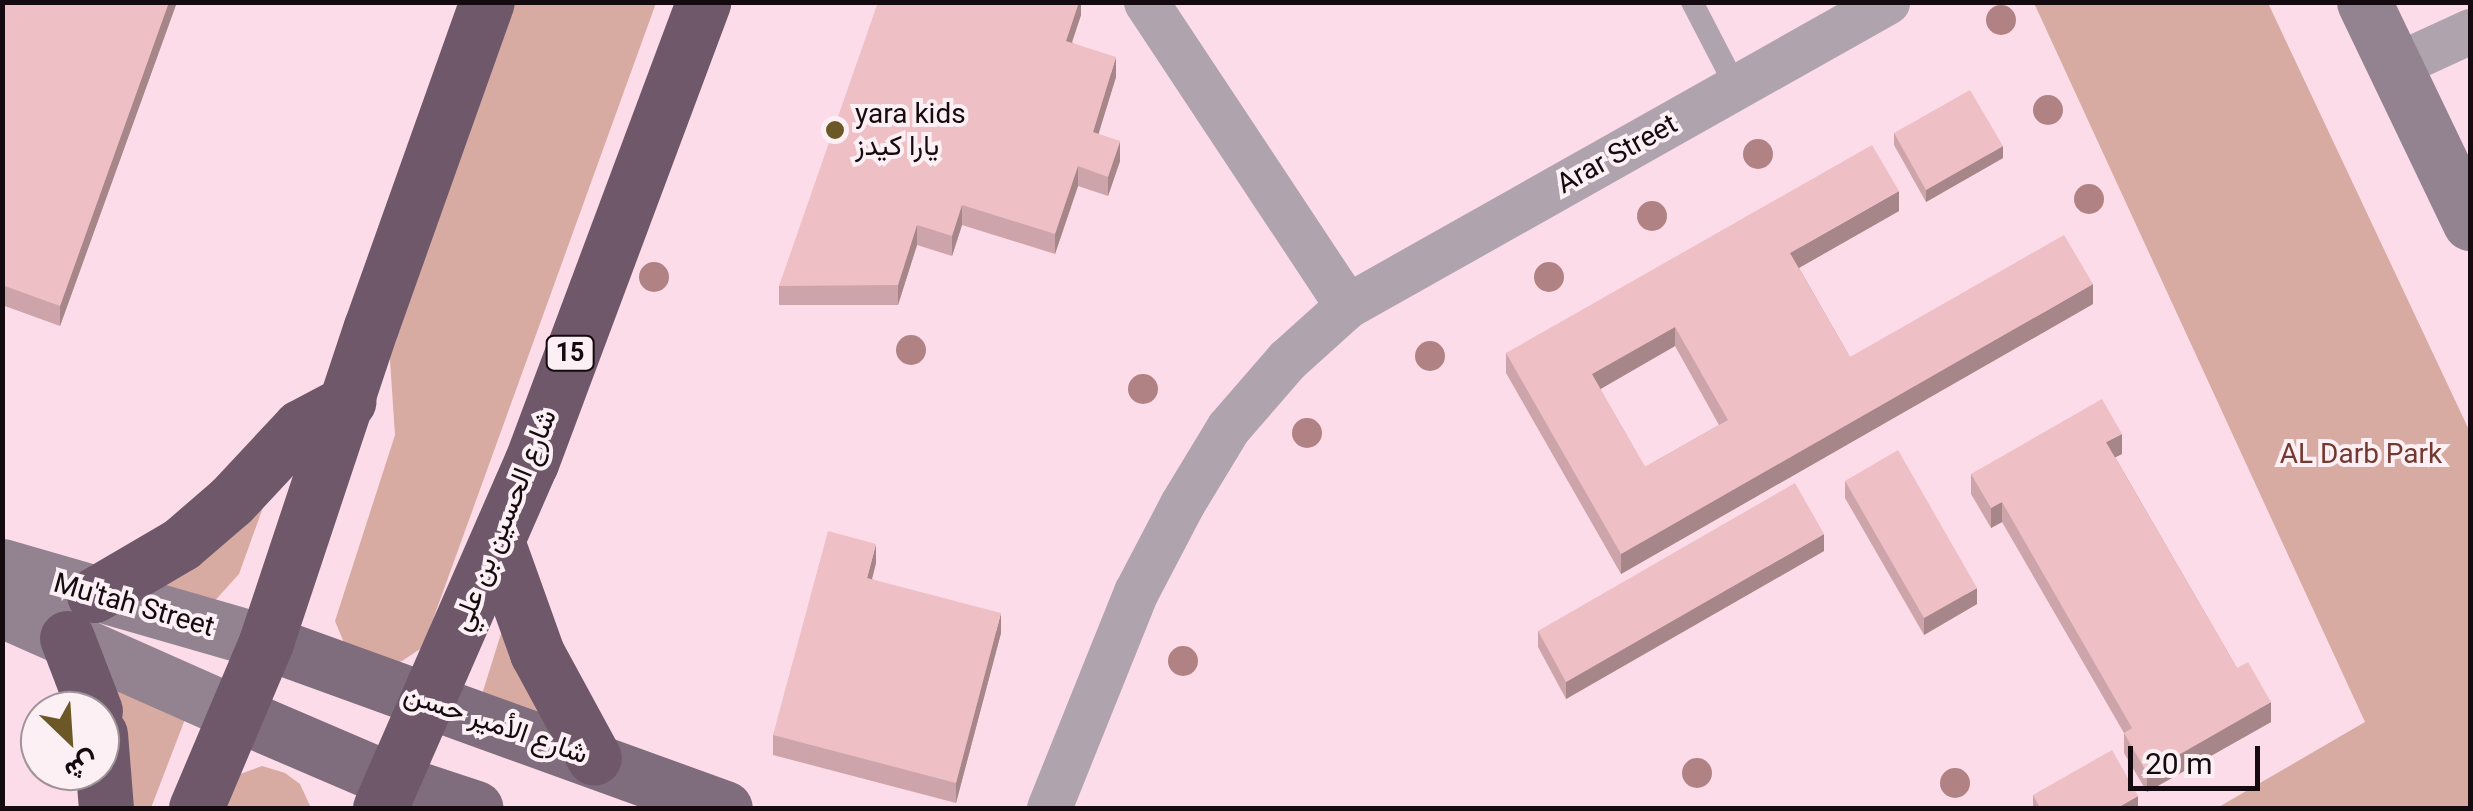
<!DOCTYPE html>
<html>
<head>
<meta charset="utf-8">
<style>
  body { margin:0 }
  #map { position:relative; width:2473px; height:811px; overflow:hidden; background:#fddcea; font-family:Roboto,Vazirmatn,sans-serif }
  div>[style] { position:absolute }
  .green>* { inset:0; background:#d7aaa2 }
  .lane>* { height:22px; margin:-11px; padding:0 11px; transform-origin:11px; border-radius:11px; background:#afa3ad }
  .street>* { height:45px; margin:-22.5px; padding:0 22.5px; transform-origin:22.5px; border-radius:22.5px; background:#afa3ad }
  .secondary>* { height:55px; margin:-27.5px; padding:0 27.5px; transform-origin:27.5px; border-radius:27.5px; background:#938390 }
  .primary>* { height:55px; margin:-27.5px; padding:0 27.5px; transform-origin:27.5px; border-radius:27.5px; background:#7f6c7c }
  .highway>* { height:55px; margin:-27.5px; padding:0 27.5px; transform-origin:27.5px; border-radius:27.5px; background:#6e586a }
  .trees>* { width:30px; height:30px; margin:-15px; border-radius:50%; background:#b18283 }
  .wall>* { inset:0; background:#cda4a9 }
  .shaded-wall>* { inset:0; background:#a78689 }
  .building>* { inset:0; background:#eebfc4 }
  .dots>* { width:28px; height:28px; translate:-50% -50%; box-sizing:border-box; border:5px solid #fdf0f5; border-radius:50% }
  span { translate:-50% -50%; white-space:nowrap; text-align:center; line-height:1.15; -webkit-text-stroke:8px #fdf0f5; paint-order:stroke }
  .shield-label span { padding:2px 8px; background:#fdf0f5; border:2px solid; border-radius:8px; -webkit-text-stroke-width:0 }
  .shield-label { font-size:25px; color:#150a0f; font-weight:700 }
  .poi-label { font-size:28px; color:#150a0f }
  .left { translate:0 -50%; text-align:left }
  .street-label { font-size:28px; color:#150a0f }
  .park-label { font-size:28px; color:#73382f }
  .frame { position:absolute; inset:0; border:5px solid #150a0f; pointer-events:none }
  .north { position:absolute; left:20px; top:691px; width:100px; height:100px; box-sizing:border-box; background:#fdf0f5; border:2px solid #a09499; border-radius:50%; rotate:155deg; font-size:28px; font-weight:700; line-height:40px; text-align:center; color:#150a0f }
  .north::after { content:''; display:block; margin:auto; width:35px; height:45px; background:#6b5826; clip-path:polygon(50% 0,100% 100%,50% 72%,0 100%) }
  .scale { position:absolute; left:2128px; top:746px; width:132px; height:45px; box-sizing:border-box; border:5px solid #150a0f; border-top:0; padding-left:12px; font-size:30px; line-height:35px; white-space:nowrap; color:#150a0f; -webkit-text-stroke:8px #fdf0f5; paint-order:stroke }
</style>
</head>
<body>
<div id="map">
  <div class="green">
    <div style="clip-path:polygon(511px 3px,656px 3px,423px 647px,402px 661px,376px 669px,352px 662px,335px 621px,395px 435px,388px 330px)"></div>
    <div style="clip-path:polygon(2034px 3px,2268px 3px,2470px 432px,2470px 808px,2217px 808px,2365px 722px)"></div>
    <div style="clip-path:polygon(270px 488px,239px 574px,211px 605px,137px 589px)"></div>
    <div style="clip-path:polygon(504px 624px,546px 721px,479px 704px)"></div>
    <div style="clip-path:polygon(104px 680px,187px 714px,151px 808px,126px 808px)"></div>
    <div style="clip-path:polygon(262px 766px,285px 773px,300px 784px,311px 808px,217px 808px,235px 776px)"></div>
  </div>
  <div class="lane">
    <div style="left:1692px;top:2px;width:96px;rotate:62.6deg"></div>
  </div>
  <div class="street">
    <div style="left:1146px;top:2px;width:364px;rotate:56.5deg"></div>
    <div style="left:2394px;top:66px;width:84px;rotate:-24.7deg"></div>
    <div style="left:1049px;top:808px;width:233px;rotate:-68.1deg"></div>
    <div style="left:1136px;top:592px;width:99px;rotate:-62.4deg"></div>
    <div style="left:1182px;top:504px;width:89px;rotate:-58.8deg"></div>
    <div style="left:1228px;top:428px;width:90px;rotate:-49.1deg"></div>
    <div style="left:1287px;top:360px;width:81px;rotate:-42deg"></div>
    <div style="left:1347px;top:306px;width:620px;rotate:-29.38deg"></div>
  </div>
  <div class="secondary">
    <div style="left:2364px;top:2px;width:245px;rotate:64.4deg"></div>
    <div style="left:2px;top:566px;width:275px;rotate:16.1deg"></div>
    <div style="left:2px;top:610px;width:257px;rotate:23.9deg"></div>
  </div>
  <div class="primary">
    <div style="left:266px;top:642px;width:488px;rotate:19.9deg"></div>
    <div style="left:237px;top:714px;width:168px;rotate:23.2deg"></div>
    <div style="left:391px;top:780px;width:89px;rotate:18.2deg"></div>
  </div>
  <div class="highway">
    <div style="left:498px;top:544px;width:116px;rotate:70.3deg"></div>
    <div style="left:537px;top:653px;width:119px;rotate:61.5deg"></div>
    <div style="left:94px;top:595px;width:101px;rotate:-30.4deg"></div>
    <div style="left:181px;top:544px;width:66px;rotate:-40.7deg"></div>
    <div style="left:231px;top:501px;width:101px;rotate:-47deg"></div>
    <div style="left:300px;top:427px;width:55px;rotate:-28deg"></div>
    <div style="left:67px;top:638px;width:78px;rotate:69deg"></div>
    <div style="left:100px;top:734px;width:74px;rotate:85.4deg"></div>
    <div style="left:196px;top:808px;width:180px;rotate:-67.1deg"></div>
    <div style="left:266px;top:642px;width:332px;rotate:-71.6deg"></div>
    <div style="left:371px;top:327px;width:345px;rotate:-70.4deg"></div>
    <div style="left:380px;top:808px;width:377px;rotate:-66.4deg"></div>
    <div style="left:531px;top:463px;width:492px;rotate:-69.5deg"></div>
  </div>
  <div class="trees">
    <div style="left:2001px;top:20px"></div>
    <div style="left:2048px;top:110px"></div>
    <div style="left:1758px;top:154px"></div>
    <div style="left:2089px;top:199px"></div>
    <div style="left:1652px;top:216px"></div>
    <div style="left:654px;top:277px"></div>
    <div style="left:1549px;top:277px"></div>
    <div style="left:911px;top:350px"></div>
    <div style="left:1430px;top:356px"></div>
    <div style="left:1143px;top:389px"></div>
    <div style="left:1307px;top:433px"></div>
    <div style="left:1183px;top:661px"></div>
    <div style="left:1697px;top:773px"></div>
    <div style="left:1955px;top:783px"></div>
  </div>
  <div class="wall">
    <div style="clip-path:polygon(2px 2px,177px 2px,60px 326px,2px 305px)"></div>
    <div style="clip-path:polygon(1081px 2px,1081px 15px,1072px 42px,1116px 77px,1098px 134px,1120px 161px,1108px 196px,1078px 186px,1055px 254px,962px 225px,952px 256px,917px 245px,898px 305px,779px 305px,779px 286px)"></div>
    <div style="clip-path:polygon(1894px 133px,2003px 158px,1926px 202px,1894px 145px)"></div>
    <div style="clip-path:polygon(evenodd,1899px 211px,1799px 268px,1850px 357px,2093px 304px,1621px 574px,1506px 373px,1506px 353px,1899px 211px,1675px 346px,1719px 425px,1645px 467px,1600px 389px,1675px 346px)"></div>
    <div style="clip-path:polygon(2122px 454px,2115px 457px,2237px 668px,2271px 722px,2147px 792px,2124px 753px,2124px 733px,2002px 522px,1991px 528px,1971px 494px,1971px 474px)"></div>
    <div style="clip-path:polygon(1845px 481px,1977px 604px,1924px 635px,1845px 498px)"></div>
    <div style="clip-path:polygon(1824px 551px,1566px 699px,1538px 647px,1538px 631px)"></div>
    <div style="clip-path:polygon(876px 563px,872px 579px,1001px 633px,956px 803px,773px 755px,773px 735px)"></div>
    <div style="clip-path:polygon(2033px 795px,2138px 808px,2033px 808px)"></div>
  </div>
  <div class="shaded-wall">
    <div style="clip-path:polygon(169px 2px,177px 2px,60px 326px,60px 306px)"></div>
    <div style="clip-path:polygon(1079px 2px,1081px 2px,1081px 15px,1066px 60px,1066px 41px)"></div>
    <div style="clip-path:polygon(1116px 57px,1116px 77px,1093px 152px,1093px 132px)"></div>
    <div style="clip-path:polygon(1120px 141px,1120px 161px,1108px 196px,1108px 177px)"></div>
    <div style="clip-path:polygon(2003px 146px,2003px 158px,1926px 202px,1926px 190px)"></div>
    <div style="clip-path:polygon(1078px 166px,1078px 186px,1055px 254px,1055px 234px)"></div>
    <div style="clip-path:polygon(1899px 191px,1899px 211px,1790px 273px,1790px 253px)"></div>
    <div style="clip-path:polygon(962px 205px,962px 225px,952px 256px,952px 236px)"></div>
    <div style="clip-path:polygon(917px 225px,917px 245px,898px 305px,898px 285px)"></div>
    <div style="clip-path:polygon(2093px 284px,2093px 304px,1621px 574px,1621px 554px)"></div>
    <div style="clip-path:polygon(1675px 327px,1675px 346px,1592px 394px,1592px 374px)"></div>
    <div style="clip-path:polygon(2122px 434px,2122px 454px,2106px 462px,2106px 442px)"></div>
    <div style="clip-path:polygon(2002px 502px,2002px 522px,1991px 528px,1991px 508px)"></div>
    <div style="clip-path:polygon(1824px 534px,1824px 551px,1566px 699px,1566px 682px)"></div>
    <div style="clip-path:polygon(876px 544px,876px 563px,867px 598px,867px 578px)"></div>
    <div style="clip-path:polygon(1977px 588px,1977px 604px,1924px 635px,1924px 618px)"></div>
    <div style="clip-path:polygon(1001px 613px,1001px 633px,956px 803px,956px 783px)"></div>
    <div style="clip-path:polygon(2271px 702px,2271px 722px,2147px 792px,2147px 773px)"></div>
    <div style="clip-path:polygon(2138px 796px,2138px 808px,2117px 808px)"></div>
  </div>
  <div class="building">
    <div style="clip-path:polygon(2px 2px,169px 2px,60px 306px,2px 285px)"></div>
    <div style="clip-path:polygon(878px 2px,1079px 2px,1066px 41px,1116px 57px,1093px 132px,1120px 141px,1108px 177px,1078px 166px,1055px 234px,962px 205px,952px 236px,917px 225px,898px 285px,779px 286px)"></div>
    <div style="clip-path:polygon(1970px 90px,2003px 146px,1926px 190px,1894px 133px)"></div>
    <div style="clip-path:polygon(evenodd,1872px 145px,1899px 191px,1790px 253px,1850px 357px,2064px 235px,2093px 284px,1621px 554px,1506px 353px,1872px 145px,1675px 327px,1728px 420px,1645px 467px,1592px 374px,1675px 327px)"></div>
    <div style="clip-path:polygon(2102px 399px,2122px 434px,2106px 442px,2237px 668px,2248px 662px,2271px 702px,2147px 773px,2124px 733px,2132px 728px,2002px 502px,1991px 508px,1971px 474px)"></div>
    <div style="clip-path:polygon(1898px 450px,1977px 588px,1924px 618px,1845px 481px)"></div>
    <div style="clip-path:polygon(1795px 483px,1824px 534px,1566px 682px,1538px 631px)"></div>
    <div style="clip-path:polygon(828px 531px,876px 544px,867px 578px,1001px 613px,956px 783px,773px 735px)"></div>
    <div style="clip-path:polygon(2112px 750px,2138px 796px,2117px 808px,2040px 808px,2033px 795px)"></div>
  </div>
  <div class="dots">
    <div style="left:835px;top:130px;background:#6b5826"></div>
  </div>
  <div class="shield-label">
    <span style="left:570px;top:353px">15</span>
  </div>
  <div class="poi-label">
    <span class="left" style="left:855px;top:130px">yara kids<br>يارا كيدز</span>
  </div>
  <div class="street-label">
    <span style="left:1617px;top:154px;rotate:-29deg">Arar Street</span>
    <span style="left:504px;top:520px;rotate:-68deg">شارع الحسين بن علي</span>
    <span style="left:134px;top:605px;rotate:16deg">Mu'tah Street</span>
    <span style="left:496px;top:724px;rotate:19deg">شارع الأمير حسن</span>
  </div>
  <div class="park-label">
    <span style="left:2361px;top:454px">AL Darb Park</span>
  </div>
  <div class="frame"></div>
  <div class="north">ش</div>
  <div class="scale">20 m</div>
</div>
</body>
</html>
